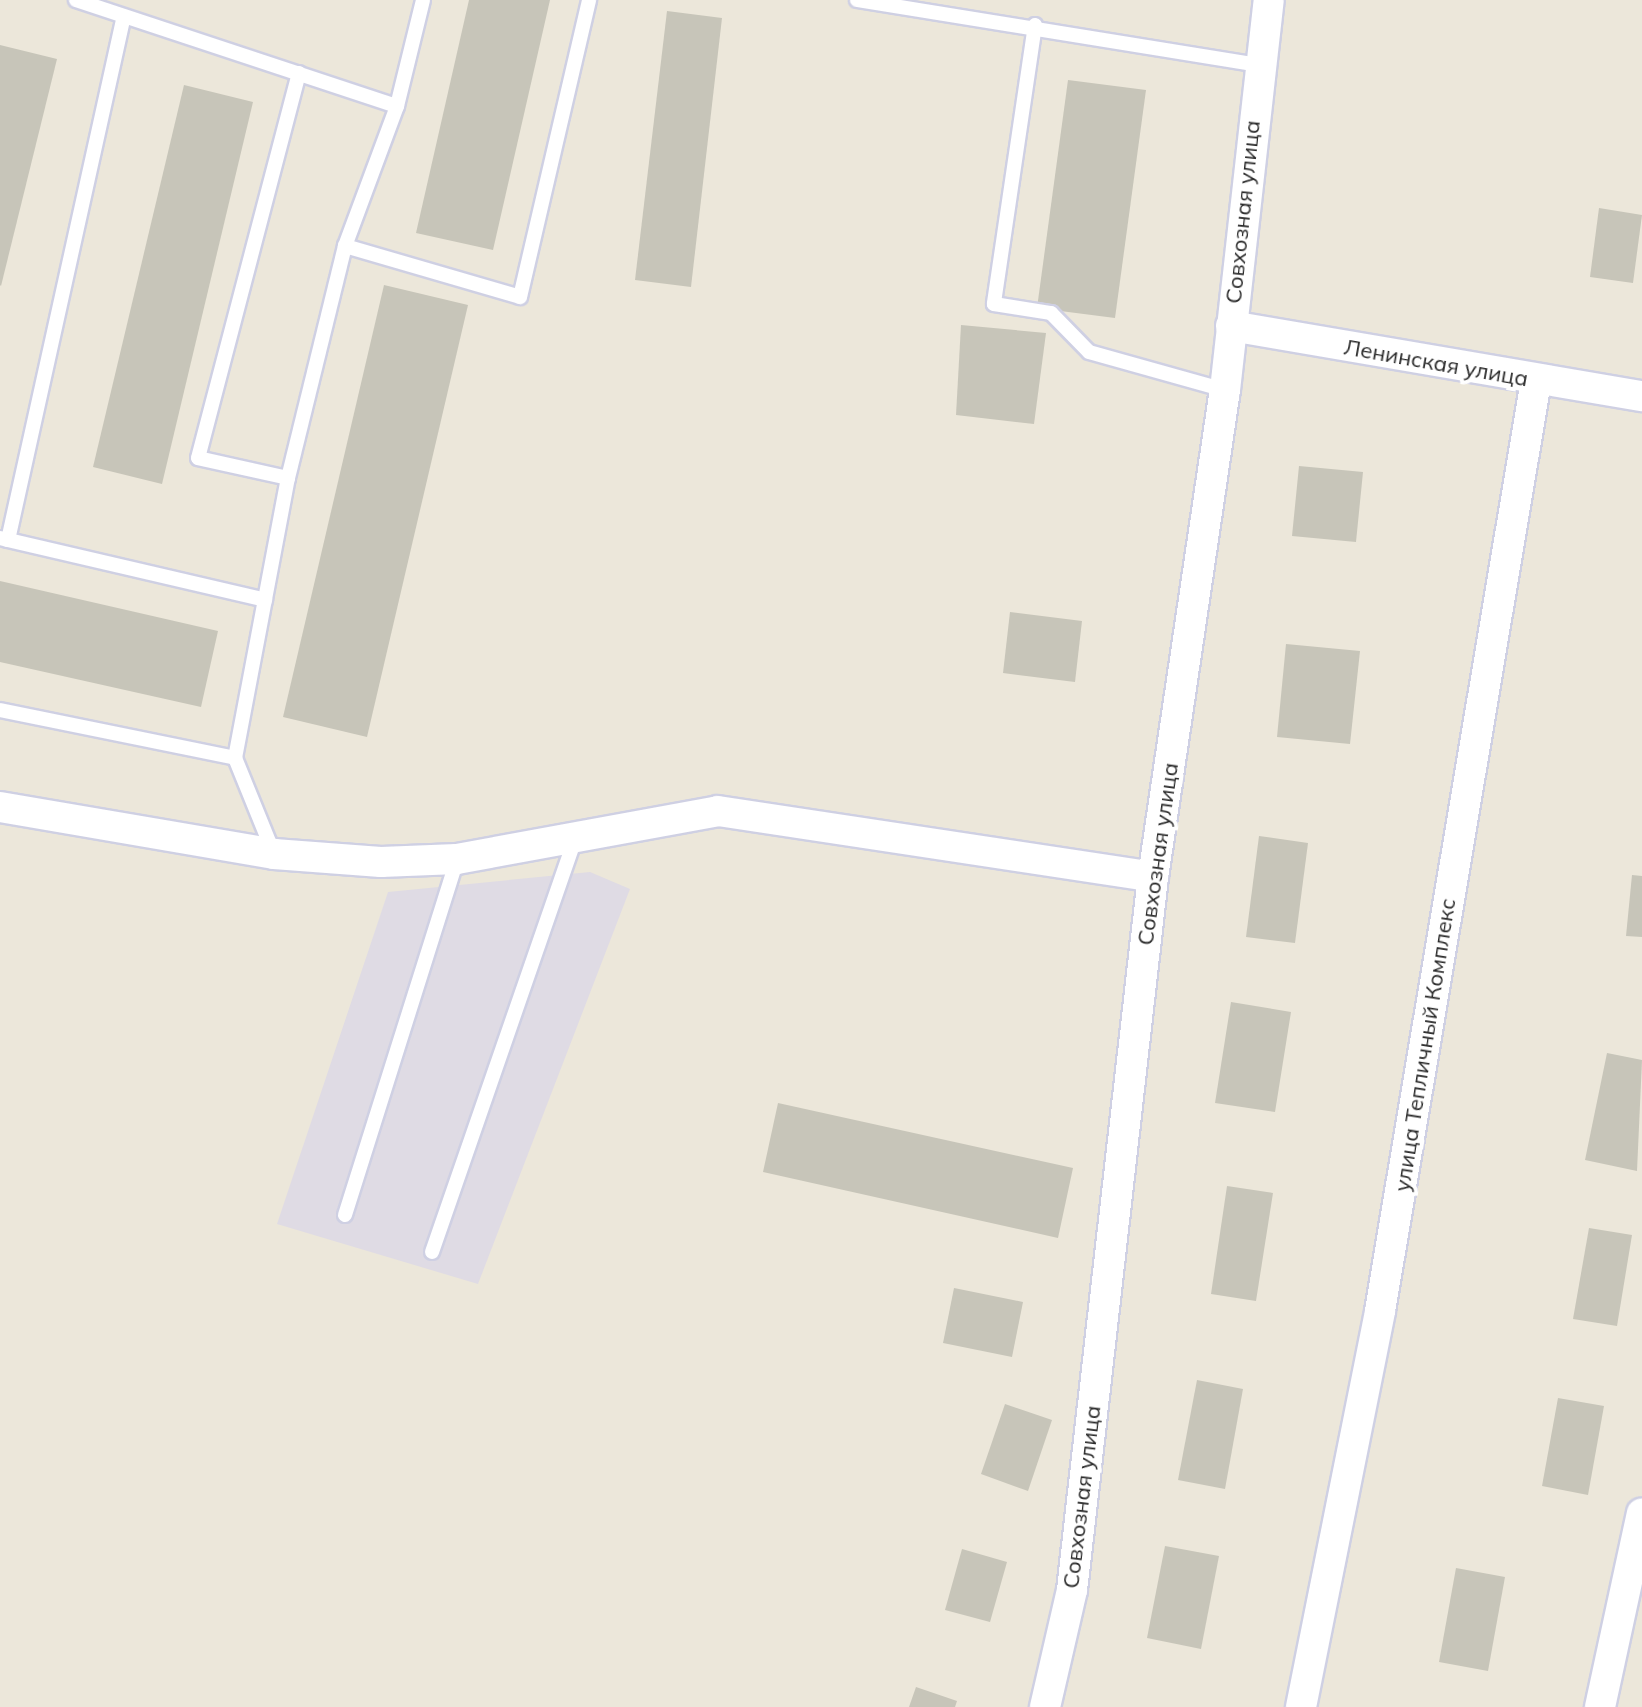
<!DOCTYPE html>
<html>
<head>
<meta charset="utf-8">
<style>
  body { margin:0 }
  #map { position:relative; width:1642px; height:1707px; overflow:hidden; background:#ece7da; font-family:Mulish,sans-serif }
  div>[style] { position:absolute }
  .industrial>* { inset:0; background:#dfdbe4 }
  .building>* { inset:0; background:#c7c5b9 }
  .roads { filter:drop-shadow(2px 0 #cfd0e3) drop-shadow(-2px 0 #cfd0e3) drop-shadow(0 2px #cfd0e3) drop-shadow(0 -2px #cfd0e3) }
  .lane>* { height:14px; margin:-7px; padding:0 7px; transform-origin:7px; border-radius:7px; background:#fff }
  .street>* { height:30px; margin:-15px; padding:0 15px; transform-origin:15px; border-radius:15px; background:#fff }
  span { translate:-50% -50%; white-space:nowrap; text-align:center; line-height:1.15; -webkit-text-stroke:8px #fff; paint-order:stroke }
  .street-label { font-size:22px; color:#292929 }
</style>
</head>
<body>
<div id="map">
  <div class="industrial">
    <div style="clip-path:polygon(590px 872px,630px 889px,478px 1284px,277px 1224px,388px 892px)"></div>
  </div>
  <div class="building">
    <div style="clip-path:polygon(469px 0,550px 0,493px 250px,416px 233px)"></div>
    <div style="clip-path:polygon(667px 11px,722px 18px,691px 287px,635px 280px)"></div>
    <div style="clip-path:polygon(0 45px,57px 59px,1px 286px,0 285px)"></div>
    <div style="clip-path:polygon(1068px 80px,1146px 90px,1115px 318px,1037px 308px)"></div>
    <div style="clip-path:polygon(184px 85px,253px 102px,162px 484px,93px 467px)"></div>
    <div style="clip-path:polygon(1599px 208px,1642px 215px,1633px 283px,1590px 277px)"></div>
    <div style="clip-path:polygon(384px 285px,468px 305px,367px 737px,283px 717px)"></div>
    <div style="clip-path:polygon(961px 325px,1046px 333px,1034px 424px,956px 415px)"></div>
    <div style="clip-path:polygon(1299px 466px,1363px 472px,1356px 542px,1292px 536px)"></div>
    <div style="clip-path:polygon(0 581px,218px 631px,201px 707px,0 662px)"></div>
    <div style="clip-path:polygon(1010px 612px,1082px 621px,1075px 682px,1003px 673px)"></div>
    <div style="clip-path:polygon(1286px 644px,1360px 651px,1350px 744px,1277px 737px)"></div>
    <div style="clip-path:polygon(1259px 836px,1308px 843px,1295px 943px,1246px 937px)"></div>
    <div style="clip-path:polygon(1632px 875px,1642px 876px,1642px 937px,1626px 936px)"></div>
    <div style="clip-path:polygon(1231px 1002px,1291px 1012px,1275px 1112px,1215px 1103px)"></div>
    <div style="clip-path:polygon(1607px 1053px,1642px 1060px,1637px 1171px,1585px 1160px)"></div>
    <div style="clip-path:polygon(778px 1103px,1073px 1168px,1058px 1238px,763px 1172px)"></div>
    <div style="clip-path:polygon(1227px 1186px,1273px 1193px,1256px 1301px,1211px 1294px)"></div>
    <div style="clip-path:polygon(1589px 1228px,1632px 1235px,1617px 1326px,1573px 1319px)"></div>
    <div style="clip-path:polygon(954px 1288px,1023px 1302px,1012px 1357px,943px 1343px)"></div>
    <div style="clip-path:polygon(1197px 1380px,1243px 1389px,1225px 1489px,1178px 1480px)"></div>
    <div style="clip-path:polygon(1558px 1398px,1604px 1406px,1588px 1495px,1542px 1486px)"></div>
    <div style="clip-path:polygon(1005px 1404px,1052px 1420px,1028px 1491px,981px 1474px)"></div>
    <div style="clip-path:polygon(1165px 1546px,1219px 1556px,1201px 1649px,1147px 1638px)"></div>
    <div style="clip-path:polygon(962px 1549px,1007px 1562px,990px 1622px,945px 1610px)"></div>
    <div style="clip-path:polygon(1456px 1568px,1505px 1577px,1488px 1671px,1439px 1662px)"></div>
    <div style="clip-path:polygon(916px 1687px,957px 1701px,955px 1707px,909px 1707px)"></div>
  </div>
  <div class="roads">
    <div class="lane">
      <div style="left:76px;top:0;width:338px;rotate:18.3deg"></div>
      <div style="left:857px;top:0;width:407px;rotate:9.2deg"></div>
      <div style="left:1035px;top:25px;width:282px;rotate:98.4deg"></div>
      <div style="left:994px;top:304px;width:58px;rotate:9deg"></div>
      <div style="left:1051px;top:313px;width:54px;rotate:45.7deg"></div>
      <div style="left:1089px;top:352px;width:141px;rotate:15.6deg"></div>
      <div style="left:345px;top:246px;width:149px;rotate:-69.6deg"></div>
      <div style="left:397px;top:106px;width:109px;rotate:-76.2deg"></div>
      <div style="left:288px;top:478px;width:92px;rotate:-167.5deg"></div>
      <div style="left:198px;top:458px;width:398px;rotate:-75.3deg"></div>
      <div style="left:0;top:538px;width:8px;rotate:14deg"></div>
      <div style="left:8px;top:540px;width:533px;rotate:-77.53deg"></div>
      <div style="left:8px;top:540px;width:264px;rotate:13.1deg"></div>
      <div style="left:0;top:710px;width:240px;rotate:11.5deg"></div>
      <div style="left:274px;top:854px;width:104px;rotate:-112.1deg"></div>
      <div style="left:235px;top:758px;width:285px;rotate:-79.3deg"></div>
      <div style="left:288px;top:478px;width:239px;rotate:-76.2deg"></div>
      <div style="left:345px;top:246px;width:182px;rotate:16.2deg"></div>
      <div style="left:520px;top:297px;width:305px;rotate:-76.9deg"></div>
      <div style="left:345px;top:1215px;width:373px;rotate:-72.5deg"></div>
      <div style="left:432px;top:1252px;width:438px;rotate:-70.9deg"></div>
    </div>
    <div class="street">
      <div style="left:1231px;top:326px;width:417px;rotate:9.7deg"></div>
      <div style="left:0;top:807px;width:278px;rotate:9.7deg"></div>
      <div style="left:274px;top:854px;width:107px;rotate:4.3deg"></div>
      <div style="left:381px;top:862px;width:76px;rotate:-2.3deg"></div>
      <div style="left:457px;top:859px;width:265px;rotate:-10.4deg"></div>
      <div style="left:718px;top:811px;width:440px;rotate:8.6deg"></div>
      <div style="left:1045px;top:1707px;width:120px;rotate:-77deg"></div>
      <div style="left:1072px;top:1590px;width:718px;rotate:-83.52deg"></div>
      <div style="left:1153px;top:877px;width:492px;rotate:-81.6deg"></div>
      <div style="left:1225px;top:390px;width:392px;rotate:-83.6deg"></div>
      <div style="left:1301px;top:1707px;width:404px;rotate:-78.7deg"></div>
      <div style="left:1380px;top:1311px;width:943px;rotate:-80.48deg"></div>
      <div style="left:1600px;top:1707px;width:198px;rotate:-77.8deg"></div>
    </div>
  </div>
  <div class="street-label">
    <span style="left:1243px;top:212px;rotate:-84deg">Совхозная улица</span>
    <span style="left:1436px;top:363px;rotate:10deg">Ленинская улица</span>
    <span style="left:1158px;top:854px;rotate:-82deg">Совхозная улица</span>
    <span style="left:1425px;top:1045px;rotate:-81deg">улица Тепличный Комплекс</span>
    <span style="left:1082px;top:1497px;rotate:-83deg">Совхозная улица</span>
  </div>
</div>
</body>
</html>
